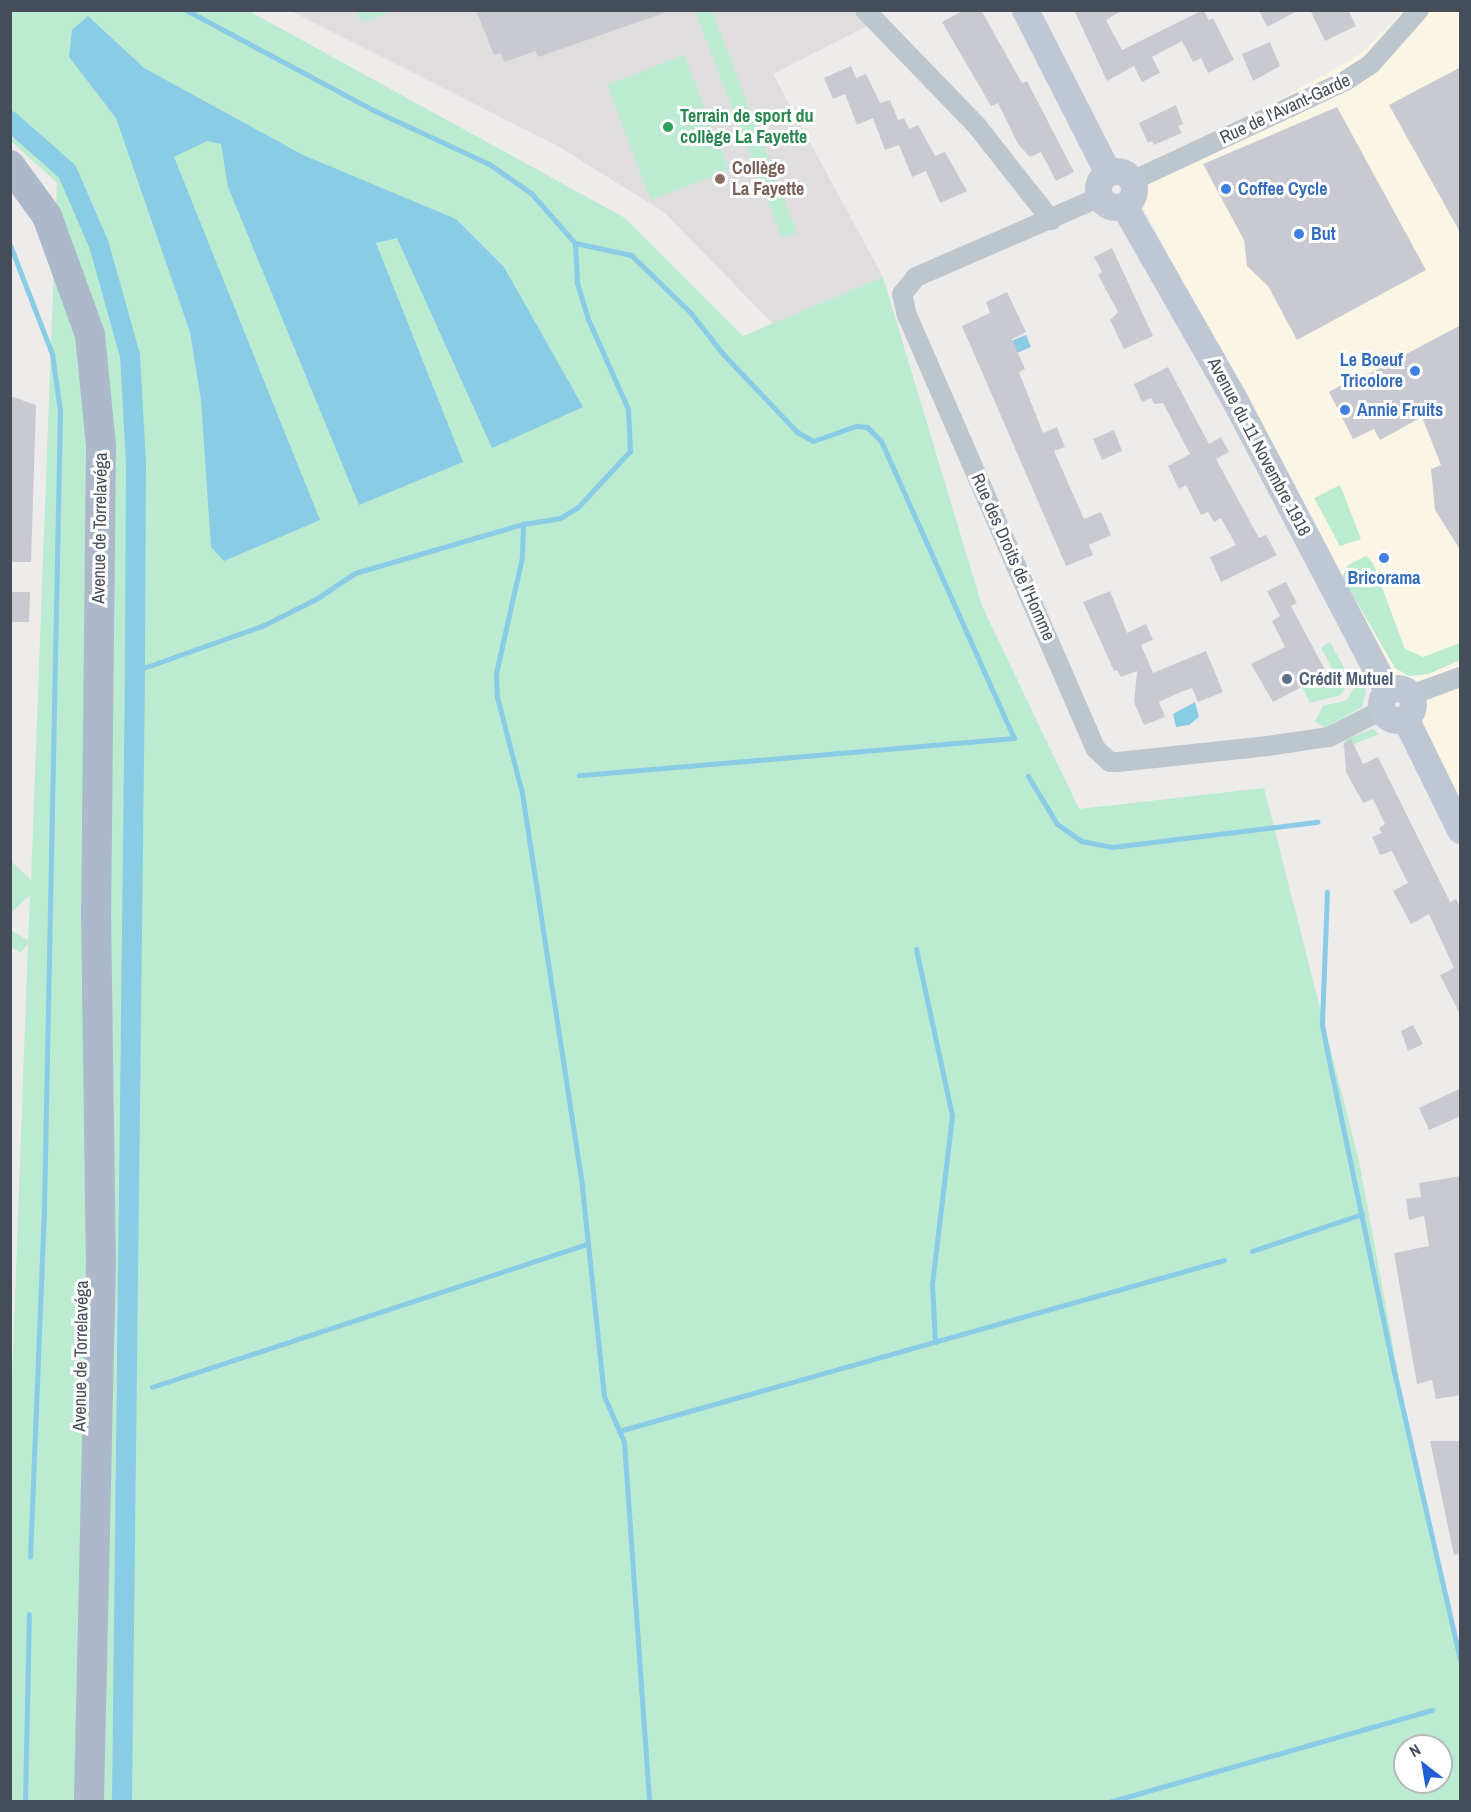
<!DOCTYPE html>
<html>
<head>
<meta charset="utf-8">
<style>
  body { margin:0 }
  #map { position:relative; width:1471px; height:1812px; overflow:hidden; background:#eeeceb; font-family:"Archivo Narrow",sans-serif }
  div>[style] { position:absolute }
  .commercial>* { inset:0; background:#faf5e4 }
  .education>* { inset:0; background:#dfdddd }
  .green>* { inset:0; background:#bbebd1 }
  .water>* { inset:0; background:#8acbe6 }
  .stream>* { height:5px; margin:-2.5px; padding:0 2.5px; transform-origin:2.5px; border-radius:2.5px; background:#8acbe6 }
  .canal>* { height:20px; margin:-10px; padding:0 10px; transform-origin:10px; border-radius:10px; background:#8acbe6 }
  .building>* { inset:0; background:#c9cad1 }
  .street>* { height:20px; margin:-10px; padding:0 10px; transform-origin:10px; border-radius:10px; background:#bdc5cd }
  .secondary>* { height:27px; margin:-13.5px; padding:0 13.5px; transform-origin:13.5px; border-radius:13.5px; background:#bfc7d4 }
  .secondary>.ring { margin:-13.5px; padding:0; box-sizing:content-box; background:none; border:27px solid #bfc7d4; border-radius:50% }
  .primary>* { height:30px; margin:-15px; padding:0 15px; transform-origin:15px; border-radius:15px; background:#acb9ca }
  .dots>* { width:16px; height:16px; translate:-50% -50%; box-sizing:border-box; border:3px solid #fff; border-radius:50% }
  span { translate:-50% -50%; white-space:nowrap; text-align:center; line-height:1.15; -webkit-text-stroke:6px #fff; paint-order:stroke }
  .street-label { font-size:18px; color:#454d58 }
  .leisure-label { font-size:18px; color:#27864d; font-weight:700 }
  .left { translate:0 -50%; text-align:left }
  .education-label { font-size:18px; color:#785e54; font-weight:700 }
  .shop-label { font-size:18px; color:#366cbe; font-weight:700 }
  .right { translate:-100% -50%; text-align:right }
  .service-label { font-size:18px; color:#4e5e75; font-weight:700 }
  .frame { position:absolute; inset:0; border:12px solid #454d58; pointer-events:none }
  .north { position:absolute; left:1393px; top:1734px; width:60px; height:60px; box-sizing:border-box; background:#fff; border:2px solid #b5b8bc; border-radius:50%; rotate:329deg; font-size:16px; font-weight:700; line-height:24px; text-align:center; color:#454d58 }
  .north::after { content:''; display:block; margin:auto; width:21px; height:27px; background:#2260d2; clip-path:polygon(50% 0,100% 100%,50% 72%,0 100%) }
</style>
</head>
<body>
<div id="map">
  <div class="commercial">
    <div style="clip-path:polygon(1403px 11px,1460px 11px,1460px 821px,1422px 737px,1129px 180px,1346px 63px,1363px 52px)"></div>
  </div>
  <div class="education">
    <div style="clip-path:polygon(291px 11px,855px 11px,869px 25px,773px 74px,883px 277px,773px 324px,664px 212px,556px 145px)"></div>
  </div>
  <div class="green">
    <div style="clip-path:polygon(360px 10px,392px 10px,392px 11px,364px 22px,357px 13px)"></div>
    <div style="clip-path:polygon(evenodd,11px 11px,249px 11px,625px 218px,743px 336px,883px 277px,982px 606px,1079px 809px,1264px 788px,1359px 1161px,1399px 1378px,1460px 1654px,1460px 1801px,11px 1801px,11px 1406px,28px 943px,21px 953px,11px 947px,10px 930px,28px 940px,30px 895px,11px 913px,10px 860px,31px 880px,57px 183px,11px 141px,11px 11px,1405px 1746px,1441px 1746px,1441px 1782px,1405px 1782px,1405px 1746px)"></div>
    <div style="clip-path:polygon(695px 11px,712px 11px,797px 233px,782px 238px)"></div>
    <div style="clip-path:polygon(684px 55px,729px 170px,651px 200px,607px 85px)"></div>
    <div style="clip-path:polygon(1340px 485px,1361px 539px,1340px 546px,1314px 498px)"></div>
    <div style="clip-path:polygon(1366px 556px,1373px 563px,1405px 649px,1423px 657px,1460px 643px,1460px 660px,1428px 674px,1409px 676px,1395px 668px,1342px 577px,1348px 565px)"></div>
    <div style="clip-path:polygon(1330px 642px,1350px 679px,1341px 695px,1310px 703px,1302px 687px,1332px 669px,1321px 647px)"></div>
    <div style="clip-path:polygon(1362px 674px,1366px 691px,1362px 707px,1325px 728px,1315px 721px,1323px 706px,1347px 700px)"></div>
    <div style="clip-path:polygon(1373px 729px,1379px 734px,1342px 749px,1346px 739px)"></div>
  </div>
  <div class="water">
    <div style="clip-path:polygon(88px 16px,144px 68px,303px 155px,456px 219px,504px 267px,583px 407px,492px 448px,397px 238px,376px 243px,463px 462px,359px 505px,228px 187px,221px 144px,207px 141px,174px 157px,320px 520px,224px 561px,211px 547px,201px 400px,190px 332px,116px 118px,69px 57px,72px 30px)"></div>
    <div style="clip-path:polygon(1026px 335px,1031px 347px,1009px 356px,1004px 344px)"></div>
    <div style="clip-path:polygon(1195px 702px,1199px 717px,1189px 725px,1176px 727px,1173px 714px)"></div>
  </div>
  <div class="stream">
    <div style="left:186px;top:10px;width:212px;rotate:28.1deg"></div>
    <div style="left:373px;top:110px;width:128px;rotate:25deg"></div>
    <div style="left:489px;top:164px;width:51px;rotate:34.6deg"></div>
    <div style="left:531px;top:193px;width:67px;rotate:48.7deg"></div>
    <div style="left:575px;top:243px;width:57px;rotate:12.1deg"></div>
    <div style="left:631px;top:255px;width:82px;rotate:44deg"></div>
    <div style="left:690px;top:312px;width:53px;rotate:51.8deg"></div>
    <div style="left:723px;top:354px;width:108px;rotate:46.5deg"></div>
    <div style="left:797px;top:432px;width:18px;rotate:29deg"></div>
    <div style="left:813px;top:441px;width:46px;rotate:-19.2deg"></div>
    <div style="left:856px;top:426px;width:11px;rotate:5deg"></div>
    <div style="left:867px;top:427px;width:20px;rotate:45deg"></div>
    <div style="left:881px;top:441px;width:325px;rotate:65.9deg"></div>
    <div style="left:1014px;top:738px;width:437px;rotate:175.1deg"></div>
    <div style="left:10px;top:245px;width:117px;rotate:68.9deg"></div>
    <div style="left:52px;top:354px;width:57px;rotate:81.9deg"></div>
    <div style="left:60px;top:410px;width:799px;rotate:91.15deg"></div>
    <div style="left:44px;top:1209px;width:348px;rotate:92.3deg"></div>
    <div style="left:523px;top:524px;width:33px;rotate:92deg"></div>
    <div style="left:522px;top:557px;width:119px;rotate:102.6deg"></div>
    <div style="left:496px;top:673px;width:24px;rotate:88deg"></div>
    <div style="left:497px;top:697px;width:99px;rotate:75.4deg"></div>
    <div style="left:522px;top:793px;width:399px;rotate:81.3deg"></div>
    <div style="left:582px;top:1187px;width:210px;rotate:84deg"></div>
    <div style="left:604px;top:1396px;width:50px;rotate:66.5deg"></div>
    <div style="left:624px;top:1442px;width:361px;rotate:86deg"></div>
    <div style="left:135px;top:671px;width:137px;rotate:-19.6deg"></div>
    <div style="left:264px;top:625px;width:58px;rotate:-26.6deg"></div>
    <div style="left:316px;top:599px;width:47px;rotate:-33.7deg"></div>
    <div style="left:355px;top:573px;width:175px;rotate:-16.3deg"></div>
    <div style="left:523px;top:524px;width:37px;rotate:-9deg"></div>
    <div style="left:560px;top:518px;width:21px;rotate:-31deg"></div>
    <div style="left:578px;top:507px;width:76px;rotate:-47.1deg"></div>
    <div style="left:630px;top:451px;width:42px;rotate:-92.7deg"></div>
    <div style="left:628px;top:409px;width:98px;rotate:-114deg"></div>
    <div style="left:588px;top:319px;width:39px;rotate:-107deg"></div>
    <div style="left:577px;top:282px;width:39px;rotate:-93deg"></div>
    <div style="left:1028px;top:776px;width:56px;rotate:58.9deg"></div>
    <div style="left:1057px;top:824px;width:29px;rotate:35deg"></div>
    <div style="left:1081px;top:841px;width:32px;rotate:11deg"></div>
    <div style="left:1112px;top:847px;width:207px;rotate:-7deg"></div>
    <div style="left:1327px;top:892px;width:133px;rotate:92.2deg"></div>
    <div style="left:1322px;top:1025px;width:26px;rotate:79deg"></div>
    <div style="left:1327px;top:1051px;width:336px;rotate:78.2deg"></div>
    <div style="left:1396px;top:1380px;width:287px;rotate:77.1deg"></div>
    <div style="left:916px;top:949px;width:171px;rotate:77.8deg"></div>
    <div style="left:952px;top:1116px;width:169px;rotate:96.8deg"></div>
    <div style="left:932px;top:1284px;width:58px;rotate:87deg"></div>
    <div style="left:1252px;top:1251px;width:116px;rotate:-18.6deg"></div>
    <div style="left:152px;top:1387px;width:459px;rotate:-18.2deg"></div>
    <div style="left:619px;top:1431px;width:629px;rotate:-15.78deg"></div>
    <div style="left:25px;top:1802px;width:188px;rotate:-88.8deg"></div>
    <div style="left:1109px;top:1802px;width:336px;rotate:-15.9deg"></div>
  </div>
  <div class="canal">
    <div style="left:10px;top:121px;width:76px;rotate:41.3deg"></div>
    <div style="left:67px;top:171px;width:81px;rotate:66.6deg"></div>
    <div style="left:99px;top:245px;width:114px;rotate:74.3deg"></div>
    <div style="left:130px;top:355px;width:108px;rotate:86.8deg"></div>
    <div style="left:136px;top:463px;width:208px;rotate:90.3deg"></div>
    <div style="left:135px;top:671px;width:1131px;rotate:90.66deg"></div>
  </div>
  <div class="building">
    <div style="clip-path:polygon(476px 10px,663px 10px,664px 13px,538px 57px,536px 51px,504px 62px,501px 53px,494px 55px)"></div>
    <div style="clip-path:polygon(964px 10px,981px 10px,1022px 83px,1027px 81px,1074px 172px,1056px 181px,1041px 152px,1030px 157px,1018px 144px,998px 103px,991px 106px,942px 22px)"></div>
    <div style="clip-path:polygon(1074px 10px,1123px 10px,1106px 20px,1122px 50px,1203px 10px,1209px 20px,1213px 18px,1234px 60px,1208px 73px,1201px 58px,1193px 62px,1182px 41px,1152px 57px,1160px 73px,1142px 82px,1134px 66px,1107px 81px)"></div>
    <div style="clip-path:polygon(1259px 10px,1299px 10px,1267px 27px)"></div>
    <div style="clip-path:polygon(1310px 10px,1348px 10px,1356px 26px,1325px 41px)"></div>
    <div style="clip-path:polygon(1270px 42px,1280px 66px,1253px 81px,1242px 54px)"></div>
    <div style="clip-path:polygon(851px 66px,856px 78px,866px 74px,880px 103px,890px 100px,898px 120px,904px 118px,909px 129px,918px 125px,935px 156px,945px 152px,967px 191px,940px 203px,926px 171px,912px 177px,899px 145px,885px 150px,873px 118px,857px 125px,845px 94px,833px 99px,824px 78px)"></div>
    <div style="clip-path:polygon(1461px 67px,1461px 234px,1389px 105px)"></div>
    <div style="clip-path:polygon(1176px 105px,1183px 124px,1178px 126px,1182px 133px,1154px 145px,1152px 141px,1148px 143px,1139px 123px)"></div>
    <div style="clip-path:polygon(1337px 107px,1426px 270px,1297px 340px,1268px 286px,1247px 266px,1244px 240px,1203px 164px)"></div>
    <div style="clip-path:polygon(1112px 248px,1153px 336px,1124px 349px,1110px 320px,1118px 312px,1098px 275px,1102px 272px,1094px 257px)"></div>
    <div style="clip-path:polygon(1007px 292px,1026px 332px,1012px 339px,1025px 369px,1019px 372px,1043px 433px,1057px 427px,1065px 447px,1054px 451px,1084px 519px,1101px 512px,1111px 535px,1089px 545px,1093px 555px,1066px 566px,962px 326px,990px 313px,986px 302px)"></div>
    <div style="clip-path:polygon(1461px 325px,1461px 551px,1435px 510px,1431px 469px,1441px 465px,1422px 417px,1380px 440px,1374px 429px,1353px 439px,1329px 392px,1347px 382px,1348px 385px)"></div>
    <div style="clip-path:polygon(1168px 367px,1209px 444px,1221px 437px,1229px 452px,1216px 459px,1259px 538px,1266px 535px,1277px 555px,1221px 582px,1210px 557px,1236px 545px,1221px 518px,1214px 522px,1208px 512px,1201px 515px,1186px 485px,1179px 489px,1168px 466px,1190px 454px,1163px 403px,1154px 404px,1151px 398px,1142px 402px,1134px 384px)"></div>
    <div style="clip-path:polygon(10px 396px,36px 405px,31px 562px,10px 562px)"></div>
    <div style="clip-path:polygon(1114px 430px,1122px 451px,1102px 460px,1093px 439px)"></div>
    <div style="clip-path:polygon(1286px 582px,1297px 603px,1291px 606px,1324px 668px,1320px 677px,1273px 702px,1251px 664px,1285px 647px,1272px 621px,1280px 616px,1267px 591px)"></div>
    <div style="clip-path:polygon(1110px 591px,1127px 633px,1146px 624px,1153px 640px,1141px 645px,1153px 673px,1206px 651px,1223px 692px,1198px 702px,1192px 688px,1176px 694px,1159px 702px,1165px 717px,1144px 725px,1134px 702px,1137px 671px,1121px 677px,1117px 670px,1114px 671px,1083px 602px)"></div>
    <div style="clip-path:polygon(10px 592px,30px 592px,29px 622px,10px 622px)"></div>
    <div style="clip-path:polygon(1351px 739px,1363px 764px,1378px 757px,1450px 902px,1456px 899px,1461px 908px,1461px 1016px,1440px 975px,1454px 968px,1429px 914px,1411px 924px,1393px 891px,1408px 883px,1392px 851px,1380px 855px,1372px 837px,1382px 833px,1379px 828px,1385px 824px,1373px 799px,1363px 803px,1346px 772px,1344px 743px)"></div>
    <div style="clip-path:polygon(1413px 1025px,1423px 1044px,1408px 1051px,1401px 1031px)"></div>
    <div style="clip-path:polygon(1461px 1088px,1461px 1116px,1429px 1130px,1419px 1108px)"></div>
    <div style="clip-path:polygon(1461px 1176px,1461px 1395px,1436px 1399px,1432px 1380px,1417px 1384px,1394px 1253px,1429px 1246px,1424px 1216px,1409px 1220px,1406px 1199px,1421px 1197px,1419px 1183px)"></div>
    <div style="clip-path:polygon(1430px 1441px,1461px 1441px,1461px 1554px,1454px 1555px)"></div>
  </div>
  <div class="street">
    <div style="left:865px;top:10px;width:161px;rotate:46deg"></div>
    <div style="left:977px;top:126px;width:120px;rotate:51.8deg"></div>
    <div style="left:1132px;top:181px;width:235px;rotate:-25.1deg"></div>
    <div style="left:1345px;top:81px;width:31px;rotate:-33deg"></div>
    <div style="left:1371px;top:64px;width:72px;rotate:-48.4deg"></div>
    <div style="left:1100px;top:197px;width:201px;rotate:156.5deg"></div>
    <div style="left:916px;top:277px;width:22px;rotate:129deg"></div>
    <div style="left:902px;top:294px;width:22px;rotate:77deg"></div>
    <div style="left:907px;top:315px;width:473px;rotate:66.5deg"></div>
    <div style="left:1096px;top:749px;width:19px;rotate:43deg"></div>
    <div style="left:1110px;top:762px;width:8px"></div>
    <div style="left:1118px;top:762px;width:151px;rotate:-6.1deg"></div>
    <div style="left:1268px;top:746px;width:62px;rotate:-8.4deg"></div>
    <div style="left:1329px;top:737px;width:59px;rotate:-27deg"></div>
    <div style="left:1411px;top:695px;width:52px;rotate:-20.2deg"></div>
  </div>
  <div class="secondary">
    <div style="left:1025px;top:10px;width:183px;rotate:63deg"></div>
    <div class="ring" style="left:1098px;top:171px;width:9px;height:9px"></div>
    <div style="left:1124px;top:206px;width:220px;rotate:60.3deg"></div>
    <div style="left:1233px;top:397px;width:331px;rotate:62.3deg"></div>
    <div class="ring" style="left:1381px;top:688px;width:5px;height:5px"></div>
    <div style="left:1405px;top:718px;width:125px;rotate:63.8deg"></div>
  </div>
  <div class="primary">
    <div style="left:10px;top:165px;width:63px;rotate:54deg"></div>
    <div style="left:47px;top:216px;width:127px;rotate:70.1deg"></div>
    <div style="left:90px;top:335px;width:112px;rotate:84.3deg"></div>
    <div style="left:101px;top:446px;width:465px;rotate:90.6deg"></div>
    <div style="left:96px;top:911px;width:348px;rotate:89.2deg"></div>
    <div style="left:101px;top:1259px;width:543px;rotate:91.27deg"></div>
  </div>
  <div class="dots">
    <div style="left:668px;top:127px;background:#2e9e5b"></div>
    <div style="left:720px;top:179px;background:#8d6e63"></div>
    <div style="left:1226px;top:189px;background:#3f7fe0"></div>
    <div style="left:1299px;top:234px;background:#3f7fe0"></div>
    <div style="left:1415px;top:371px;background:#3f7fe0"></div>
    <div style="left:1345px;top:410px;background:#3f7fe0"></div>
    <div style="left:1384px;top:558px;background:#3f7fe0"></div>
    <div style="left:1287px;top:679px;background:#5c6f8a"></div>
  </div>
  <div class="street-label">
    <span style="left:1285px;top:109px;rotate:-25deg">Rue de l'Avant-Garde</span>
    <span style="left:1259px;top:447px;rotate:62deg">Avenue du 11 Novembre 1918</span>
    <span style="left:100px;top:528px;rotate:-89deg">Avenue de Torrelavéga</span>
    <span style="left:1013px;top:557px;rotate:66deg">Rue des Droits de l'Homme</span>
    <span style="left:81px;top:1356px;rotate:-89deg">Avenue de Torrelavéga</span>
  </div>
  <div class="leisure-label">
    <span class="left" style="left:680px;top:127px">Terrain de sport du<br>collège La Fayette</span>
  </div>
  <div class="education-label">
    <span class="left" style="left:732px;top:179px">Collège<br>La Fayette</span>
  </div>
  <div class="shop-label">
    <span class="left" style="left:1238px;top:189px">Coffee Cycle</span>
    <span class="left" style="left:1311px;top:234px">But</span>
    <span class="right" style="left:1403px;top:371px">Le Boeuf<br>Tricolore</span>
    <span class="left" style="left:1357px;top:410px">Annie Fruits</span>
    <span style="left:1384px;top:578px">Bricorama</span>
  </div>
  <div class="service-label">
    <span class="left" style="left:1299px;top:679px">Crédit Mutuel</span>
  </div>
  <div class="frame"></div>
  <div class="north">N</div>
</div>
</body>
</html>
